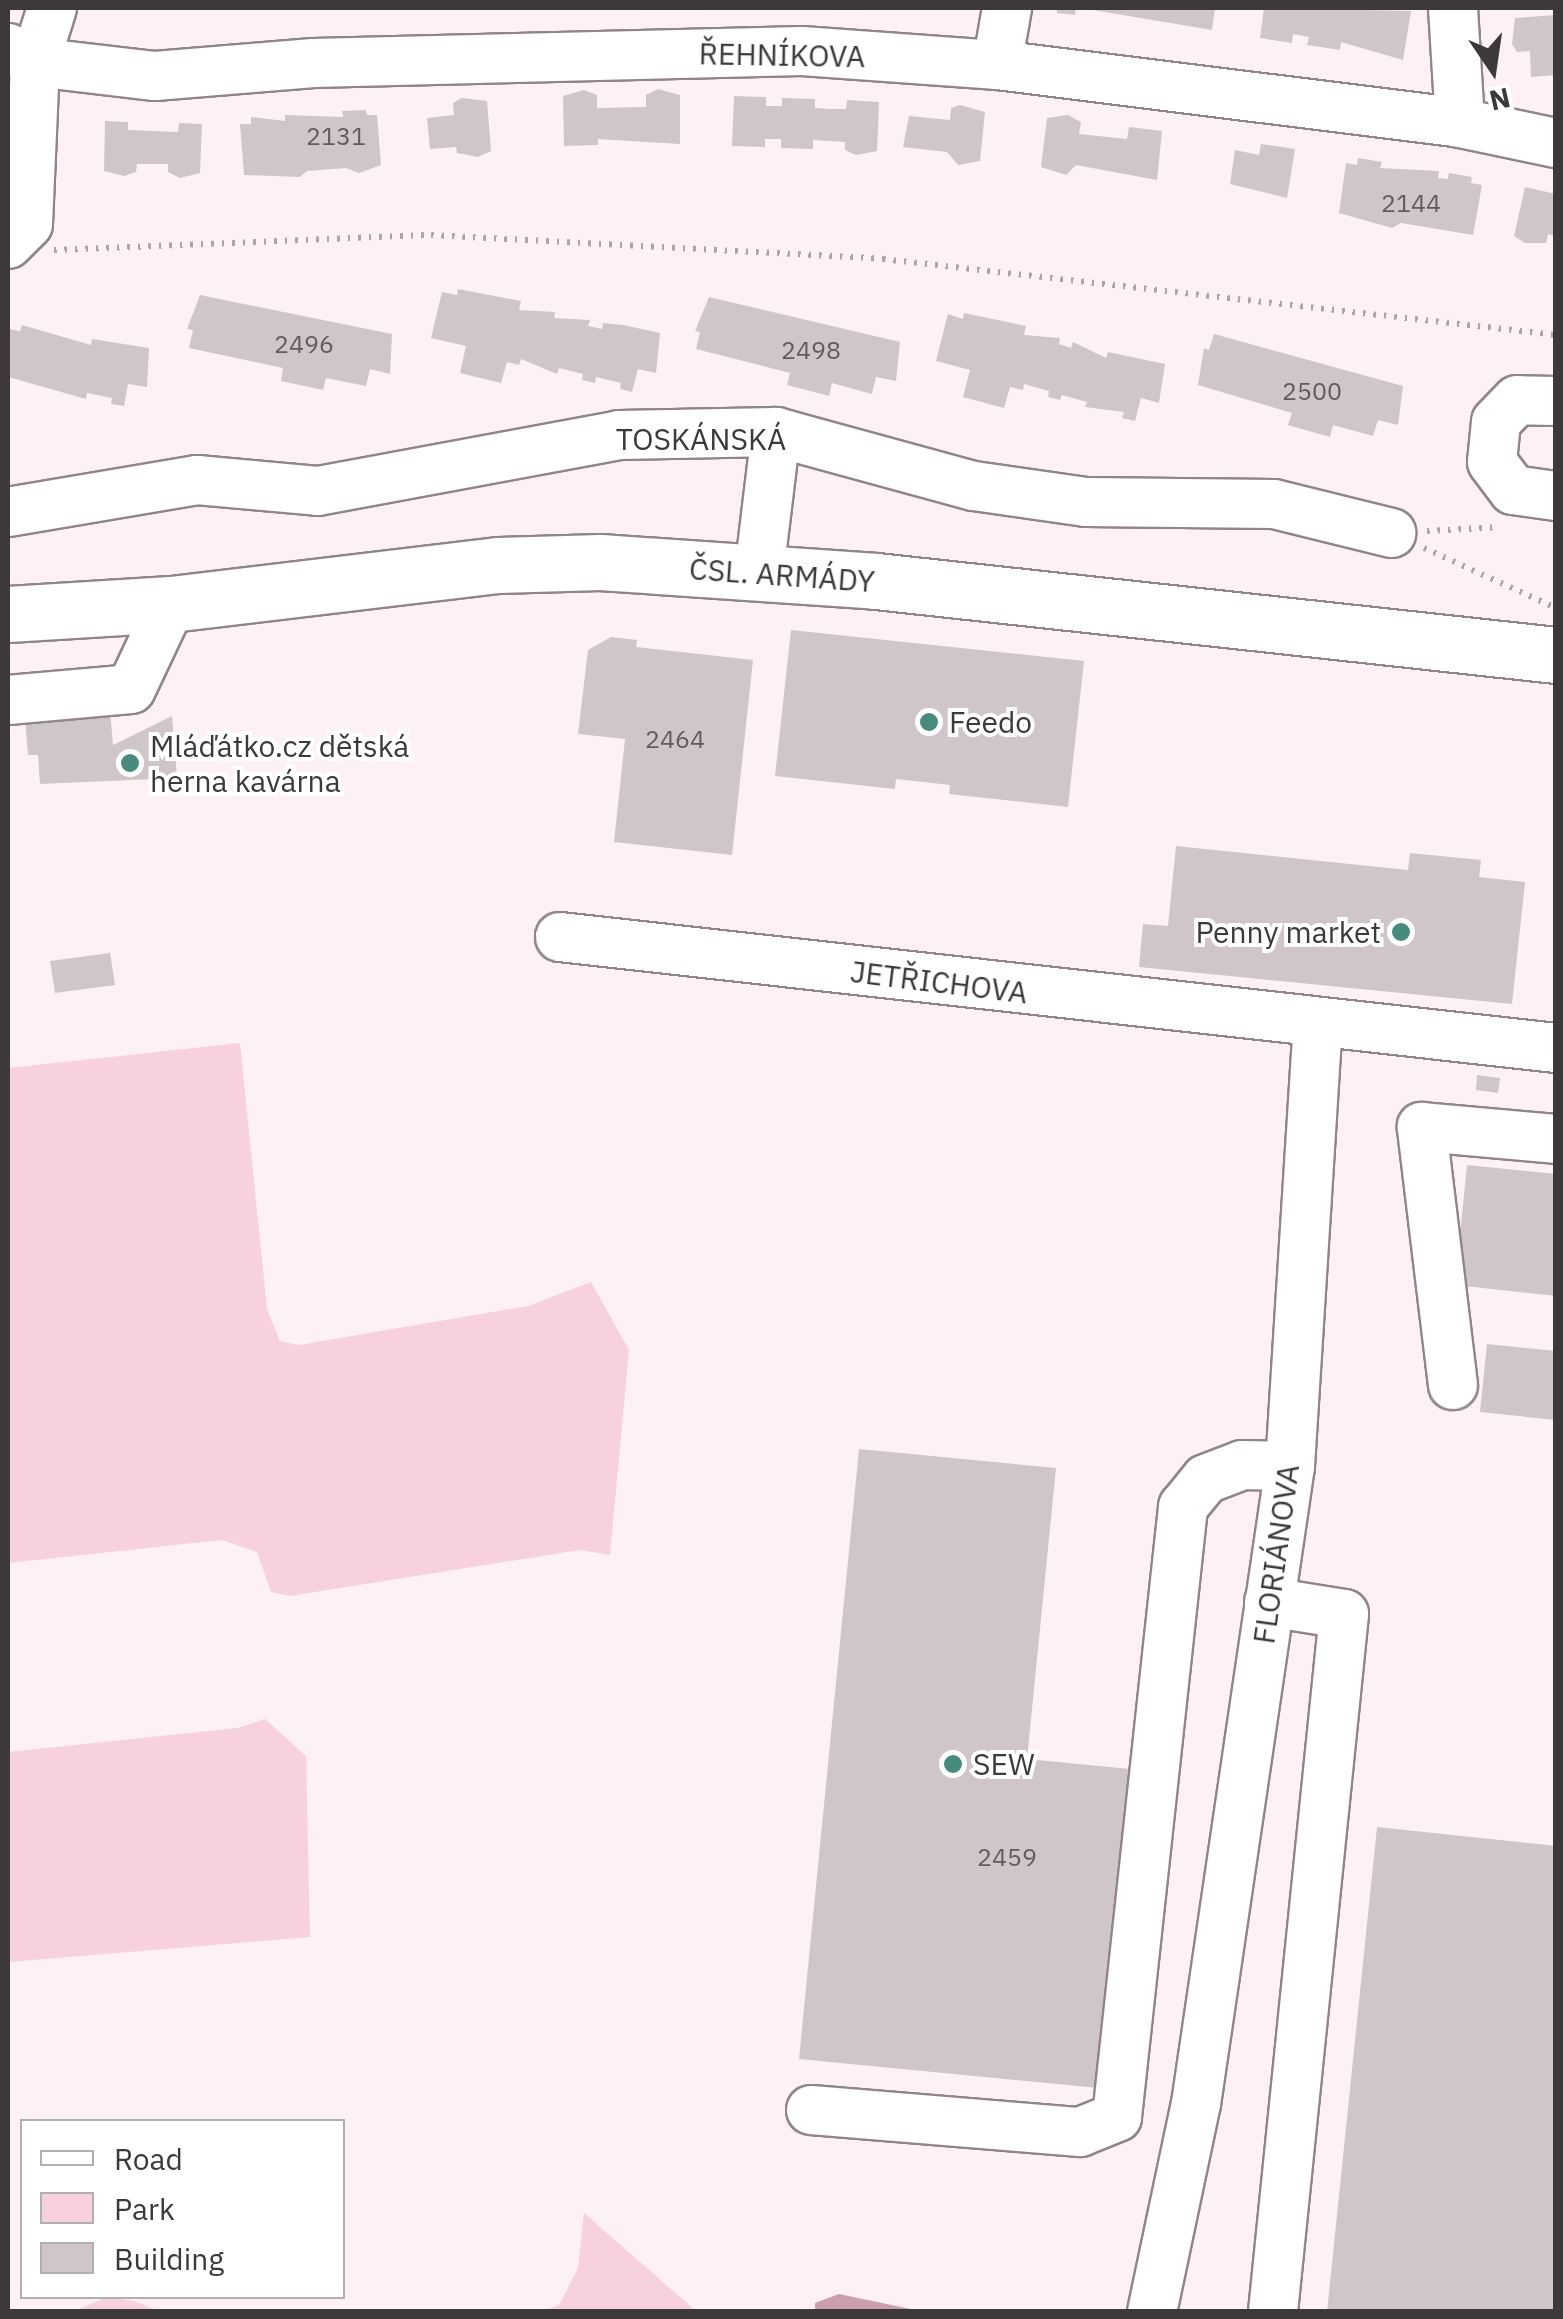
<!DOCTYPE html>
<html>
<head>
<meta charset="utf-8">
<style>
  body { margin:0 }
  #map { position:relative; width:1563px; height:2319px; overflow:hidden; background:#fdf1f4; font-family:"IBM Plex Sans",sans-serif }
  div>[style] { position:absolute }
  .green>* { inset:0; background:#f7d2dd }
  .water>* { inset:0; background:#cb9fac }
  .building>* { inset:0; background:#d0c5c8 }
  .path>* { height:6px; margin-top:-3px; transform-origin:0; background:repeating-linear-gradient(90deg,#aea4a7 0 2.5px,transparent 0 10.5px) }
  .roads { filter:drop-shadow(2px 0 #908588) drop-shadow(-2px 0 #908588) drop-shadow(0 2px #908588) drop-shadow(0 -2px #908588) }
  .minor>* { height:48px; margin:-24px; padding:0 24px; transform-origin:24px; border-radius:24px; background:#fff }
  .major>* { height:55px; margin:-27.5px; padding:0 27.5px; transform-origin:27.5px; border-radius:27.5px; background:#fff }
  .dots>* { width:28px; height:28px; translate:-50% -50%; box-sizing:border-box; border:5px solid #fff; border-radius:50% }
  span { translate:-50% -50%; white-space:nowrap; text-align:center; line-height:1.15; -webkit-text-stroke:8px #fff; paint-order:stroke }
  .number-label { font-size:25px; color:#625b5d }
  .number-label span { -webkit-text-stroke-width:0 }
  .street-label { font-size:30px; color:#3d3839 }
  .poi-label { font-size:30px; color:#3d3839 }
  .left { translate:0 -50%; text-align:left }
  .right { translate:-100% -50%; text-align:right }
  .frame { position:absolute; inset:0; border:10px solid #3d3839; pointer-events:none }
  .legend { position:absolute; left:20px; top:2119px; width:325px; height:180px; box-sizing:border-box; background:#fff; border:2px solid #b1afb0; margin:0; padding:12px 18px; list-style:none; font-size:30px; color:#3d3839 }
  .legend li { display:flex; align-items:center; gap:20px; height:50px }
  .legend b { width:50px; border:2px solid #b1afb0 }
  .north { position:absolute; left:1443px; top:20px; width:100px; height:100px; -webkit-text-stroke:8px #fff; paint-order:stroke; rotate:167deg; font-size:28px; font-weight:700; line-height:40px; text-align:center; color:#3d3839 }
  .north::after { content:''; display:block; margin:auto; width:35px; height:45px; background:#3d3839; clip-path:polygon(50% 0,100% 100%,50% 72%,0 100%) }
</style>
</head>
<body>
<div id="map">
  <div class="green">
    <div style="clip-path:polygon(240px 1043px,267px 1309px,280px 1341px,299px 1345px,528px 1306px,591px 1282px,629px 1350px,610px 1555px,580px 1550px,290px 1596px,271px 1592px,257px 1552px,222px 1540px,8px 1563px,8px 1068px)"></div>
    <div style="clip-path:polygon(265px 1719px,306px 1756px,310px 1937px,8px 1962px,8px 1752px,237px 1728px)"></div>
    <div style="clip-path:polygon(584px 2213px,696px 2311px,542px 2311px,559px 2305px,578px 2268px)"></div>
    <div style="clip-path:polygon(107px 2297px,134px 2301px,159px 2311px,75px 2311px)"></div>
  </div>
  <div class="water">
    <div style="clip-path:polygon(839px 2294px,920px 2311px,815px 2311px,815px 2303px)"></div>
  </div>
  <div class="building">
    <div style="clip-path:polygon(1057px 8px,1076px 8px,1075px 15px,1057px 13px)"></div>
    <div style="clip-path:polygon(1081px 8px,1215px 8px,1212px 30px)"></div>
    <div style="clip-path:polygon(1264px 8px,1411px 11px,1403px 60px,1341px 42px,1340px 50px,1307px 45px,1309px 37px,1293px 34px,1292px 43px,1260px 38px)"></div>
    <div style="clip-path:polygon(1556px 15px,1556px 75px,1531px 77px,1530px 51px,1517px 52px,1512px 44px,1515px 18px)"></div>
    <div style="clip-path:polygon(658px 89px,680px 95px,680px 144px,598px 139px,598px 145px,564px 146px,563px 96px,584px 90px,597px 95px,597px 108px,646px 107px,646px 95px)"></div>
    <div style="clip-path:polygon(734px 96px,766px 97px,766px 106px,782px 106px,782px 98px,815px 99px,815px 108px,831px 109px,846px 109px,847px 100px,879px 102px,877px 151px,856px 155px,845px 150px,845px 142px,813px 140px,813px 149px,781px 148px,781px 139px,765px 139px,765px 147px,732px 146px)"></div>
    <div style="clip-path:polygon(462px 98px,487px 101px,491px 151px,478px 157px,457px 153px,456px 147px,430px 149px,427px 118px,454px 115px,453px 103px)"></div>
    <div style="clip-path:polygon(960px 105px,985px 112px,980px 161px,958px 165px,947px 152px,903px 147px,909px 116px,950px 120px,951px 108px)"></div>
    <div style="clip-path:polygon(366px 110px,367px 115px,377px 115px,381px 165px,359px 173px,346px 168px,307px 171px,300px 177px,244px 175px,240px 124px,251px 124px,251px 117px,285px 121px,285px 115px,343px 117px,342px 111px)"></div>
    <div style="clip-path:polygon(1068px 115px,1081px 122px,1079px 134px,1127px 139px,1129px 127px,1162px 131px,1157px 180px,1076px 165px,1066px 175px,1041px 167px,1047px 118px)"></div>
    <div style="clip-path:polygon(105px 121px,128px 122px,128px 130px,178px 132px,179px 123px,202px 124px,200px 173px,180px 178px,168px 172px,168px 164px,137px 164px,136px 172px,124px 176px,104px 171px)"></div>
    <div style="clip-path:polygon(1261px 144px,1295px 149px,1287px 198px,1230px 184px,1235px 150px,1259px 155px)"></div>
    <div style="clip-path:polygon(1358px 158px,1382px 162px,1380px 168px,1439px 171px,1438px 178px,1448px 179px,1449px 173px,1472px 177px,1471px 183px,1482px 185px,1473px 235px,1401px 223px,1392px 228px,1339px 213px,1346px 163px,1357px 165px)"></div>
    <div style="clip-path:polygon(1525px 187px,1556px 194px,1556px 236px,1548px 234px,1546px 243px,1525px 243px,1514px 236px)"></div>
    <div style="clip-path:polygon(458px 289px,521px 301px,519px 310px,555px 312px,554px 318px,590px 320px,588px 326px,602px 329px,603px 323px,623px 325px,660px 333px,656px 373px,638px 369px,632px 392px,620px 389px,621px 383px,596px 377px,595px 383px,582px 380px,583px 374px,559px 368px,557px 374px,521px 359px,519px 365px,507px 362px,501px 383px,460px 373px,466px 346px,431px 338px,442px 292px,457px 295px)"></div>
    <div style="clip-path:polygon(200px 295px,392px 334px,390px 374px,370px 369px,366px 386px,326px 378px,323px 390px,281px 381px,283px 368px,189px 348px,193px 330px,187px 329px)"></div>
    <div style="clip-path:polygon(709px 297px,900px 342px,896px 381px,876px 377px,872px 394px,832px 383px,829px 396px,787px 385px,790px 373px,696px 349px,700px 332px,695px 331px)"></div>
    <div style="clip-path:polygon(964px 313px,1026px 326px,1024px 335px,1060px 338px,1059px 344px,1071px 348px,1073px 342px,1106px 358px,1108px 352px,1165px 364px,1159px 403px,1141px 398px,1135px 421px,1122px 418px,1124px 412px,1085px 407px,1087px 402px,1062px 395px,1060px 400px,1048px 397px,1049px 391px,1024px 384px,1023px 390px,1010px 387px,1004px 408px,963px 397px,970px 370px,936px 361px,948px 314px,963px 319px)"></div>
    <div style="clip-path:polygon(22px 325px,91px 345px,92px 339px,149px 348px,147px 387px,128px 384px,124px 406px,111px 404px,112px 398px,87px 393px,86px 399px,8px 377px,8px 329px,20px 331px)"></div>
    <div style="clip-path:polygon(1214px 334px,1403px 386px,1398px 425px,1378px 420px,1373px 436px,1333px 425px,1330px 437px,1288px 425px,1292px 413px,1198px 385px,1204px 348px,1209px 350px)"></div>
    <div style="clip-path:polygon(791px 630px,1084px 661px,1068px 807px,949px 794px,950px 785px,896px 779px,895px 789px,775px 776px)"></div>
    <div style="clip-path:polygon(611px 637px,637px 640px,636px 647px,753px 660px,732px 855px,614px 842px,625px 739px,578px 734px,588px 650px)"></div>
    <div style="clip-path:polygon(108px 686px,113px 745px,172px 716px,177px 778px,40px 784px,38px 755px,28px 755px,23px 692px)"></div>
    <div style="clip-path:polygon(1176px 846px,1408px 870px,1410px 853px,1481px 860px,1479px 877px,1525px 882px,1512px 1004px,1139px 967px,1143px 924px,1168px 926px)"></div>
    <div style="clip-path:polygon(110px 953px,115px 985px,55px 993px,50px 961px)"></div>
    <div style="clip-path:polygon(1477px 1075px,1500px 1078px,1498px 1093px,1476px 1090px)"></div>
    <div style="clip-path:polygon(1467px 1165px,1556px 1174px,1556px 1296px,1455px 1285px)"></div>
    <div style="clip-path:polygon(1487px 1344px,1556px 1351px,1556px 1420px,1480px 1412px)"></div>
    <div style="clip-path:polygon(859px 1449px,1056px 1468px,1027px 1759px,1130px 1769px,1098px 2088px,799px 2059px)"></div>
    <div style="clip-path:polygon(1377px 1827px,1556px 1846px,1556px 2312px,1327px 2312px)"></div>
  </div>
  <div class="path">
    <div style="left:54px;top:250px;width:377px;rotate:-2.3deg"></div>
    <div style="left:431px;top:235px;width:453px;rotate:3deg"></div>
    <div style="left:883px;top:259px;width:677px;rotate:6.44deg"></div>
    <div style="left:1427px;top:531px;width:73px;rotate:-3.1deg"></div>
    <div style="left:1424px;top:548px;width:145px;rotate:24.4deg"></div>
  </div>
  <div class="roads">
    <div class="minor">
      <div style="left:1453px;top:8px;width:115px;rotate:86.5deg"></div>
      <div style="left:8px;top:48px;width:30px;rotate:27deg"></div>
      <div style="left:35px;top:62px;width:121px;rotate:6.7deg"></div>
      <div style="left:155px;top:76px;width:159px;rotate:-4.7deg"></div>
      <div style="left:313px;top:63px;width:489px;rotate:-1.4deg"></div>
      <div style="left:802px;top:51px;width:196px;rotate:4.1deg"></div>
      <div style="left:997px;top:65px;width:467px;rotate:7.1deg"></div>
      <div style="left:1460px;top:123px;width:98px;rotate:11.8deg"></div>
      <div style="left:997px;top:65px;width:58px;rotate:-80deg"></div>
      <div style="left:8px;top:244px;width:28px;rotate:-45deg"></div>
      <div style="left:28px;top:224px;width:162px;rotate:-87.5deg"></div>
      <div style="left:35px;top:62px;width:57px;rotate:-72.5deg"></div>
      <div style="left:1556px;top:401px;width:39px;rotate:-179deg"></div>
      <div style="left:1517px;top:400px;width:30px;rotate:134deg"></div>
      <div style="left:1496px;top:422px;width:40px;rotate:95.7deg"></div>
      <div style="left:1492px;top:462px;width:35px;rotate:53deg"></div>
      <div style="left:1513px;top:490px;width:43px;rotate:7.9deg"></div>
      <div style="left:8px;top:512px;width:192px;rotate:-9.6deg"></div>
      <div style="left:197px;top:480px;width:121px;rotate:5.2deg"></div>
      <div style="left:318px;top:491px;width:306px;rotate:-10.5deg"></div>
      <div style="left:619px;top:435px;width:157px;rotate:-1.1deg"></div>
      <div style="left:776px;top:432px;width:205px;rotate:15.3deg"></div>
      <div style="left:974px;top:486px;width:113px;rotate:8.1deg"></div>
      <div style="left:1086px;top:502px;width:188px;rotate:0.6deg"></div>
      <div style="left:1274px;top:504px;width:121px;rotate:13.9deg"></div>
      <div style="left:759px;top:573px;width:142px;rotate:-83.1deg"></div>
      <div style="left:8px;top:700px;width:123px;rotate:-5.1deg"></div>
      <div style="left:131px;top:689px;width:94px;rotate:-64.8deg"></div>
      <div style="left:560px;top:937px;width:1002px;rotate:6.36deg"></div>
      <div style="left:1453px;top:1385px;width:260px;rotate:-96.9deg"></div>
      <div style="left:1422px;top:1127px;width:135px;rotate:5.1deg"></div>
      <div style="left:1269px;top:1602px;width:76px;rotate:9.1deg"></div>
      <div style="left:1344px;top:1614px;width:702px;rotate:95.81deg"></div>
      <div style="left:811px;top:2110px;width:270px;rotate:4.7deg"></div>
      <div style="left:1080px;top:2132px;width:40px;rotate:-22deg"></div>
      <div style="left:1117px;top:2117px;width:614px;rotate:-83.82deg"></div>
      <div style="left:1183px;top:1507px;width:36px;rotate:-51deg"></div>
      <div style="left:1206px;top:1479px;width:39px;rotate:-21deg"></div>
      <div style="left:1242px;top:1465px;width:48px;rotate:1.2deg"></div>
      <div style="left:1152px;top:2312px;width:213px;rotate:-78.1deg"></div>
      <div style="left:1196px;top:2104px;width:645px;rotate:-81.62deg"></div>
      <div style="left:1290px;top:1466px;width:441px;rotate:-86.4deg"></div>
    </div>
    <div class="major">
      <div style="left:8px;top:614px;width:163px;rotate:-3.5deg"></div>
      <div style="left:171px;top:604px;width:329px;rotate:-6.8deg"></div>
      <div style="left:498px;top:565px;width:102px;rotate:-1.7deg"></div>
      <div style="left:600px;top:562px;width:277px;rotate:3.9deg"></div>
      <div style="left:876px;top:581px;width:684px;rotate:6.21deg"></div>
    </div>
  </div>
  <div class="dots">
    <div style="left:929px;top:722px;background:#488b7e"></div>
    <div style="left:130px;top:763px;background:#488b7e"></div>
    <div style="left:1401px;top:932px;background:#488b7e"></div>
    <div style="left:953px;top:1764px;background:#488b7e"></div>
  </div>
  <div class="number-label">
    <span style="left:336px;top:136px">2131</span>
    <span style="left:1411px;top:203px">2144</span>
    <span style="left:304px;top:344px">2496</span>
    <span style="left:811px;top:350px">2498</span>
    <span style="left:1312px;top:391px">2500</span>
    <span style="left:675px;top:739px">2464</span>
    <span style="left:1007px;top:1857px">2459</span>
  </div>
  <div class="street-label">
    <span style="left:782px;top:55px;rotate:1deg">ŘEHNÍKOVA</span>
    <span style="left:701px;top:439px">TOSKÁNSKÁ</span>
    <span style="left:782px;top:575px;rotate:4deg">ČSL. ARMÁDY</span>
    <span style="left:939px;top:982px;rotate:7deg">JETŘICHOVA</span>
    <span style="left:1276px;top:1554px;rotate:-82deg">FLORIÁNOVA</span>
  </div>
  <div class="poi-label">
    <span class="left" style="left:949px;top:722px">Feedo</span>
    <span class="left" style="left:150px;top:763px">Mláďátko.cz dětská<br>herna kavárna</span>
    <span class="right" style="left:1381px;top:932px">Penny market</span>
    <span class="left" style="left:973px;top:1764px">SEW</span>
  </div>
  <div class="frame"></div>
  <ul class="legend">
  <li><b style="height:12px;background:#fff"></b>Road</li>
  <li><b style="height:28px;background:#f7d2dd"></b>Park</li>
  <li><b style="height:28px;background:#d0c5c8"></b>Building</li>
  </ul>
  <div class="north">N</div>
</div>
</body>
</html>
